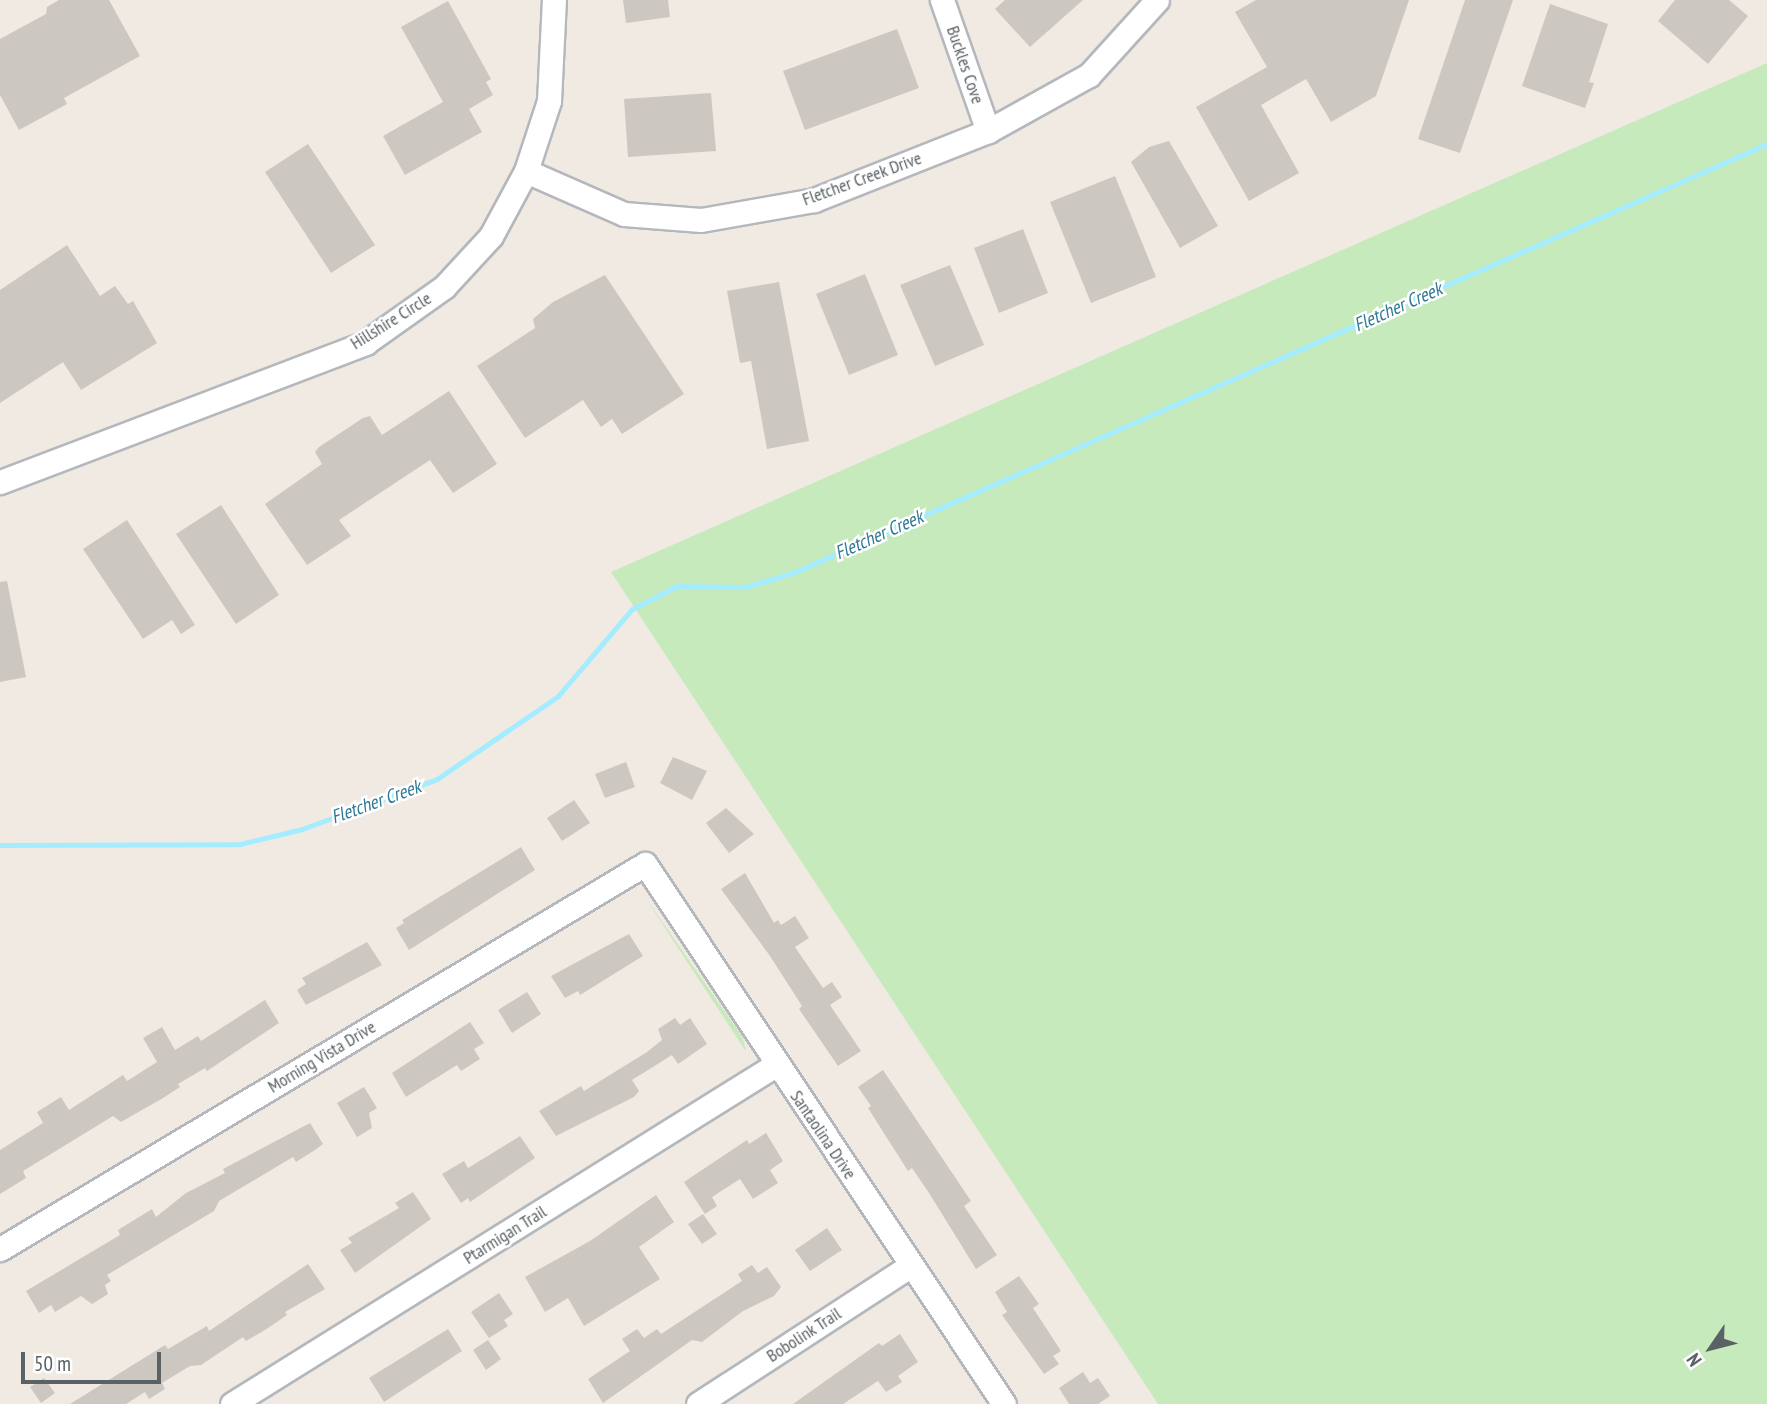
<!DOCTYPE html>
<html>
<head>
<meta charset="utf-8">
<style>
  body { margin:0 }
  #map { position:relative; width:1767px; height:1404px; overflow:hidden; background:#f0eae3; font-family:"PT Sans Narrow",sans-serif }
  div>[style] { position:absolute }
  .green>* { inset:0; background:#c7eabd }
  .stream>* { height:5px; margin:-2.5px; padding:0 2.5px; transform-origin:2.5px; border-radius:2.5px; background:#a4ecff }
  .building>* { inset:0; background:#cdc7c2 }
  .roads { filter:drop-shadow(2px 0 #b4b8bc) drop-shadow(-2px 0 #b4b8bc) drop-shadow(0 2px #b4b8bc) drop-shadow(0 -2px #b4b8bc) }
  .minor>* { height:23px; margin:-11.5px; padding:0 11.5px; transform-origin:11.5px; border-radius:11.5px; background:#fff }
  span { translate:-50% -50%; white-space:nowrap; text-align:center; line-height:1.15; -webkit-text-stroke:5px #fff; paint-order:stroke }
  .street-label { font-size:18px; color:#5b6266 }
  .water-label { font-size:19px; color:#2e7996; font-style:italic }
  .north { position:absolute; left:1676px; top:1313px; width:70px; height:70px; -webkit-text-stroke:5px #fff; paint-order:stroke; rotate:235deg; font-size:19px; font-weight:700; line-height:28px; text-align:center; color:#5b6266 }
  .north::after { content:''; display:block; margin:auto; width:24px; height:32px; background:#5b6266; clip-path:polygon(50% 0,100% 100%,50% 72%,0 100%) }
  .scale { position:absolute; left:21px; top:1352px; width:140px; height:32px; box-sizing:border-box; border:4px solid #5b6266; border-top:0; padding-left:9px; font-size:21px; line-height:24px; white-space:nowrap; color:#5b6266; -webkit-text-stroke:5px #fff; paint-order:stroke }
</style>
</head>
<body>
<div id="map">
  <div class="green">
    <div style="clip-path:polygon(1767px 63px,1767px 1404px,1158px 1404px,611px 572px)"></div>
    <div style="clip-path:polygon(644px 896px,742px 1036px,746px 1050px,745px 1050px)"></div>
  </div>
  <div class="stream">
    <div style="left:0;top:845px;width:240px;rotate:-0.2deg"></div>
    <div style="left:240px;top:844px;width:64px;rotate:-13.6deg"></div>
    <div style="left:302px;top:829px;width:144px;rotate:-20.3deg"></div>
    <div style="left:437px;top:779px;width:147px;rotate:-34.4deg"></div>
    <div style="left:558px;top:696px;width:114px;rotate:-49.6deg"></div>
    <div style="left:632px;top:609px;width:51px;rotate:-27.1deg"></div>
    <div style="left:677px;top:586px;width:68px;rotate:0.8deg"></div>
    <div style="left:745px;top:587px;width:52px;rotate:-16.7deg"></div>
    <div style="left:795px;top:572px;width:1062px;rotate:-23.77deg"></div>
  </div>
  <div class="building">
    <div style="clip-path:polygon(59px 0,109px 0,140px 56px,64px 98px,67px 104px,19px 130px,0 95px,0 39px,46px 14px,47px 7px)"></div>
    <div style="clip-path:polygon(623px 0,668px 0,670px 17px,626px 23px)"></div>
    <div style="clip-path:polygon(1005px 0,1083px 0,1030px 47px,995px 9px)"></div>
    <div style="clip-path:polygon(1256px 0,1409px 0,1376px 96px,1331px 122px,1306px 79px,1261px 105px,1299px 173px,1249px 201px,1196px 107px,1267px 67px,1235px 12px)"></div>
    <div style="clip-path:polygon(1465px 0,1513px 0,1460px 153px,1418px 139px)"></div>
    <div style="clip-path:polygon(1675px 0,1729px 0,1748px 16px,1708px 64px,1658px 21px)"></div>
    <div style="clip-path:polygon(448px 1px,491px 79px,486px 82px,493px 95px,469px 109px,482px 132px,405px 175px,383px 136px,443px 102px,401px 27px)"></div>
    <div style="clip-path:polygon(1550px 4px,1608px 24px,1589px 82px,1594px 83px,1585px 108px,1522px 86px)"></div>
    <div style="clip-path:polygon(897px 29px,919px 88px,805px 130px,783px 71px)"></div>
    <div style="clip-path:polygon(711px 93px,716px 151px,628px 157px,624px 99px)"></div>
    <div style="clip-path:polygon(1169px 141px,1218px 226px,1180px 248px,1131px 162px,1149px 147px)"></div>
    <div style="clip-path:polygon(308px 144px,375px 245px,331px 273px,265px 172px)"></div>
    <div style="clip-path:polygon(1115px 176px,1156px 277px,1091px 303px,1050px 202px)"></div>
    <div style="clip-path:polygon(1023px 229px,1048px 293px,999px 313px,974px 248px)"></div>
    <div style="clip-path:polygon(67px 245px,100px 296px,115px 286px,128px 304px,133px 301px,157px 343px,81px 390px,63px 362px,0 403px,0 290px)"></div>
    <div style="clip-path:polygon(950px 265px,984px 345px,935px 366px,900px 285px)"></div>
    <div style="clip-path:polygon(865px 274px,898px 355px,849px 375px,816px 294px)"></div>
    <div style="clip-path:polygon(605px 275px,684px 394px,622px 434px,612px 419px,601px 427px,583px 400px,525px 438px,477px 366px,535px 328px,533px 319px,553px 302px)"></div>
    <div style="clip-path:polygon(779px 282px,809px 441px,767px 449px,751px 361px,740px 363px,727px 291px)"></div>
    <div style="clip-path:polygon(449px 391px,497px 464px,453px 493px,430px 460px,339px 520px,351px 536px,307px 565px,265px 504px,322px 464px,315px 452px,319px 447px,363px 418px,370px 416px,382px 435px)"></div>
    <div style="clip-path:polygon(221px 505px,279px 595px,236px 624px,176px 534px)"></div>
    <div style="clip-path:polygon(127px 520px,195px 625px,181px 634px,172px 620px,143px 639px,83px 549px)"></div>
    <div style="clip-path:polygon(7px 581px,26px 677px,0 682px,0 582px)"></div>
    <div style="clip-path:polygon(673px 757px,707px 771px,692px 800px,660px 783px)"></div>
    <div style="clip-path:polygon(626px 762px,635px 787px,605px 798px,595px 774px)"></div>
    <div style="clip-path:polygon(574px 800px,590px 823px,562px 841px,547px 818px)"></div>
    <div style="clip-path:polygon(726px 808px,754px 834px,729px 853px,706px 823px)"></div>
    <div style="clip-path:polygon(521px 847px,535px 870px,409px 950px,396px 928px,404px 923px,402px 920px)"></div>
    <div style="clip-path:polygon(745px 873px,774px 923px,778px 920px,781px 925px,795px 916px,809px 938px,795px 947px,823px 988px,832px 982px,842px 997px,830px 1005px,861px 1051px,838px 1066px,799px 1009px,802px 1006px,770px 956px,721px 889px)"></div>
    <div style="clip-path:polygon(629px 934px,643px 956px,580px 995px,578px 991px,565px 998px,551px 976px)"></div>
    <div style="clip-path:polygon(367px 942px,382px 965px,306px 1005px,297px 990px,306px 984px,302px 978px)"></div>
    <div style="clip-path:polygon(527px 992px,541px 1014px,512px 1033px,498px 1010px)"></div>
    <div style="clip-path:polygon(265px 1000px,279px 1023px,207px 1071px,205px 1068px,178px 1084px,180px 1087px,163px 1098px,121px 1122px,113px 1116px,64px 1146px,23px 1171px,26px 1178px,0 1194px,0 1150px,43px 1123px,37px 1112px,61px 1097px,69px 1110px,123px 1075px,127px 1081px,157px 1062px,143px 1038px,162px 1027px,175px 1050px,198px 1036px,201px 1041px)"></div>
    <div style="clip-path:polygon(675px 1018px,680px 1025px,690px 1018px,707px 1044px,678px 1064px,672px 1055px,632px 1080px,639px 1091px,634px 1097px,556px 1136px,539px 1111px,581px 1086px,584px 1091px,647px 1052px,662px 1040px,658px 1029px)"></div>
    <div style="clip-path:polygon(470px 1022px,484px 1043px,474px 1049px,480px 1059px,461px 1071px,457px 1065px,406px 1097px,392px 1073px)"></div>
    <div style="clip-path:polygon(883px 1070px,971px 1201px,964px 1206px,997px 1255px,976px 1269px,929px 1193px,912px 1168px,908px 1171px,868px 1108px,871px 1106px,858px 1087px)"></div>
    <div style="clip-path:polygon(364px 1087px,377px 1108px,369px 1113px,372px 1128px,357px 1137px,337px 1103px)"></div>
    <div style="clip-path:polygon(310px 1123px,323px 1144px,315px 1150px,296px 1162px,293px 1157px,219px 1201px,214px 1211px,107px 1275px,111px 1281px,105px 1285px,108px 1294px,92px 1304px,81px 1296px,55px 1312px,51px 1305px,39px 1313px,26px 1291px,120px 1235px,118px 1230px,152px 1209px,156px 1217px,186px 1193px,225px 1173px,223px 1169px)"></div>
    <div style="clip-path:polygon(766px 1133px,783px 1161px,770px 1170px,778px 1183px,753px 1199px,740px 1179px,712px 1197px,717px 1206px,705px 1214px,684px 1182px,747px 1140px,749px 1144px)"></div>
    <div style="clip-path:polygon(520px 1136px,535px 1158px,470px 1202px,468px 1198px,461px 1203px,442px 1174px,464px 1161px,468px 1168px)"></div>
    <div style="clip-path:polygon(413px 1192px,431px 1219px,355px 1273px,340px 1250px,352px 1243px,348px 1238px,399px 1208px,395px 1203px)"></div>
    <div style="clip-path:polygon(656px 1195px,674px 1222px,639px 1247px,660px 1279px,584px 1326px,568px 1298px,545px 1312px,525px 1277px,590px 1241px)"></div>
    <div style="clip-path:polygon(703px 1214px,717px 1234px,702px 1244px,688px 1224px)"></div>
    <div style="clip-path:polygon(827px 1228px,842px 1250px,810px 1271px,795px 1250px)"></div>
    <div style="clip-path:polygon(308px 1264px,325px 1289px,285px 1312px,287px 1315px,265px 1330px,246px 1341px,243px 1337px,201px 1365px,190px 1366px,162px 1383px,165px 1389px,149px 1399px,145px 1392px,126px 1404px,70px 1404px,165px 1345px,168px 1349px,207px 1326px,209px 1331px)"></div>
    <div style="clip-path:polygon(752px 1265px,758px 1273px,767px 1267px,781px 1287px,774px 1296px,743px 1311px,702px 1342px,692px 1340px,603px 1403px,588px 1379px,630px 1351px,622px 1339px,637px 1329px,644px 1338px,657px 1329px,661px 1334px,742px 1281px,738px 1274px)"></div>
    <div style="clip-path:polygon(1019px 1276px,1039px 1304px,1033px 1308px,1061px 1351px,1053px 1356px,1059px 1364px,1044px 1374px,1002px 1315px,1007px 1312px,995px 1292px)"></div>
    <div style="clip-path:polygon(499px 1293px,513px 1314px,504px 1320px,508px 1326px,489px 1338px,471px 1312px)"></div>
    <div style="clip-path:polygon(448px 1329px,462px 1351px,384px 1402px,369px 1378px)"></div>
    <div style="clip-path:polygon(900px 1334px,918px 1362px,898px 1376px,902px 1382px,886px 1392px,878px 1381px,843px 1404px,793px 1404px,879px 1343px,882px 1346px)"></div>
    <div style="clip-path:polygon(488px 1340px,501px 1359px,486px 1370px,473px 1350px)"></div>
    <div style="clip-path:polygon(1083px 1372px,1090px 1383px,1098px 1378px,1110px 1396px,1098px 1404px,1069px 1404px,1059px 1388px)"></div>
    <div style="clip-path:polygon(44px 1378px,55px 1393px,41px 1403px,30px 1387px)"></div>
  </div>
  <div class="roads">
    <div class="minor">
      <div style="left:942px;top:0;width:139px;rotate:70.7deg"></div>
      <div style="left:526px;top:171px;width:107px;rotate:23.7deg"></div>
      <div style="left:624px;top:214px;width:77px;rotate:4.5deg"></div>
      <div style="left:701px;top:220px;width:115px;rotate:-10deg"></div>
      <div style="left:814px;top:200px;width:187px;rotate:-21.6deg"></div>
      <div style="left:988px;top:131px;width:115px;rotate:-29deg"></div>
      <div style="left:1089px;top:75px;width:101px;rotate:-47.8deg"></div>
      <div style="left:0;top:482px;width:391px;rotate:-20.8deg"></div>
      <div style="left:365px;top:343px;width:97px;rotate:-35.3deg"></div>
      <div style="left:444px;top:287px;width:69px;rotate:-47.3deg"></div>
      <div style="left:491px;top:236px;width:74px;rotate:-61.7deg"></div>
      <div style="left:526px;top:171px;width:74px;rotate:-71.8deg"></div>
      <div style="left:549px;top:101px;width:101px;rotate:-87.2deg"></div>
      <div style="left:0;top:1249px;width:751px;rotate:-30.83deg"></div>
      <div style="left:645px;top:864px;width:648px;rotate:56.38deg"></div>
      <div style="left:232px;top:1404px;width:642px;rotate:-31.96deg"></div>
      <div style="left:698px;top:1404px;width:254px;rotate:-33.1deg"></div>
    </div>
  </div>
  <div class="street-label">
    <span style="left:965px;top:65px;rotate:71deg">Buckles Cove</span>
    <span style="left:862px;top:179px;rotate:-20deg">Fletcher Creek Drive</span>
    <span style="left:391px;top:321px;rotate:-32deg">Hillshire Circle</span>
    <span style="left:322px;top:1057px;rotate:-31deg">Morning Vista Drive</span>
    <span style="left:823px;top:1135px;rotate:56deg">Santaolina Drive</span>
    <span style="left:505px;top:1235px;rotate:-32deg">Ptarmigan Trail</span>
    <span style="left:804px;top:1335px;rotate:-33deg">Bobolink Trail</span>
  </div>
  <div class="water-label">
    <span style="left:1398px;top:307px;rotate:-24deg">Fletcher Creek</span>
    <span style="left:879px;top:535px;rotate:-24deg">Fletcher Creek</span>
    <span style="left:376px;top:802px;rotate:-20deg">Fletcher Creek</span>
  </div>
  <div class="north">N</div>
  <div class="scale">50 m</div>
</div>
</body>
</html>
